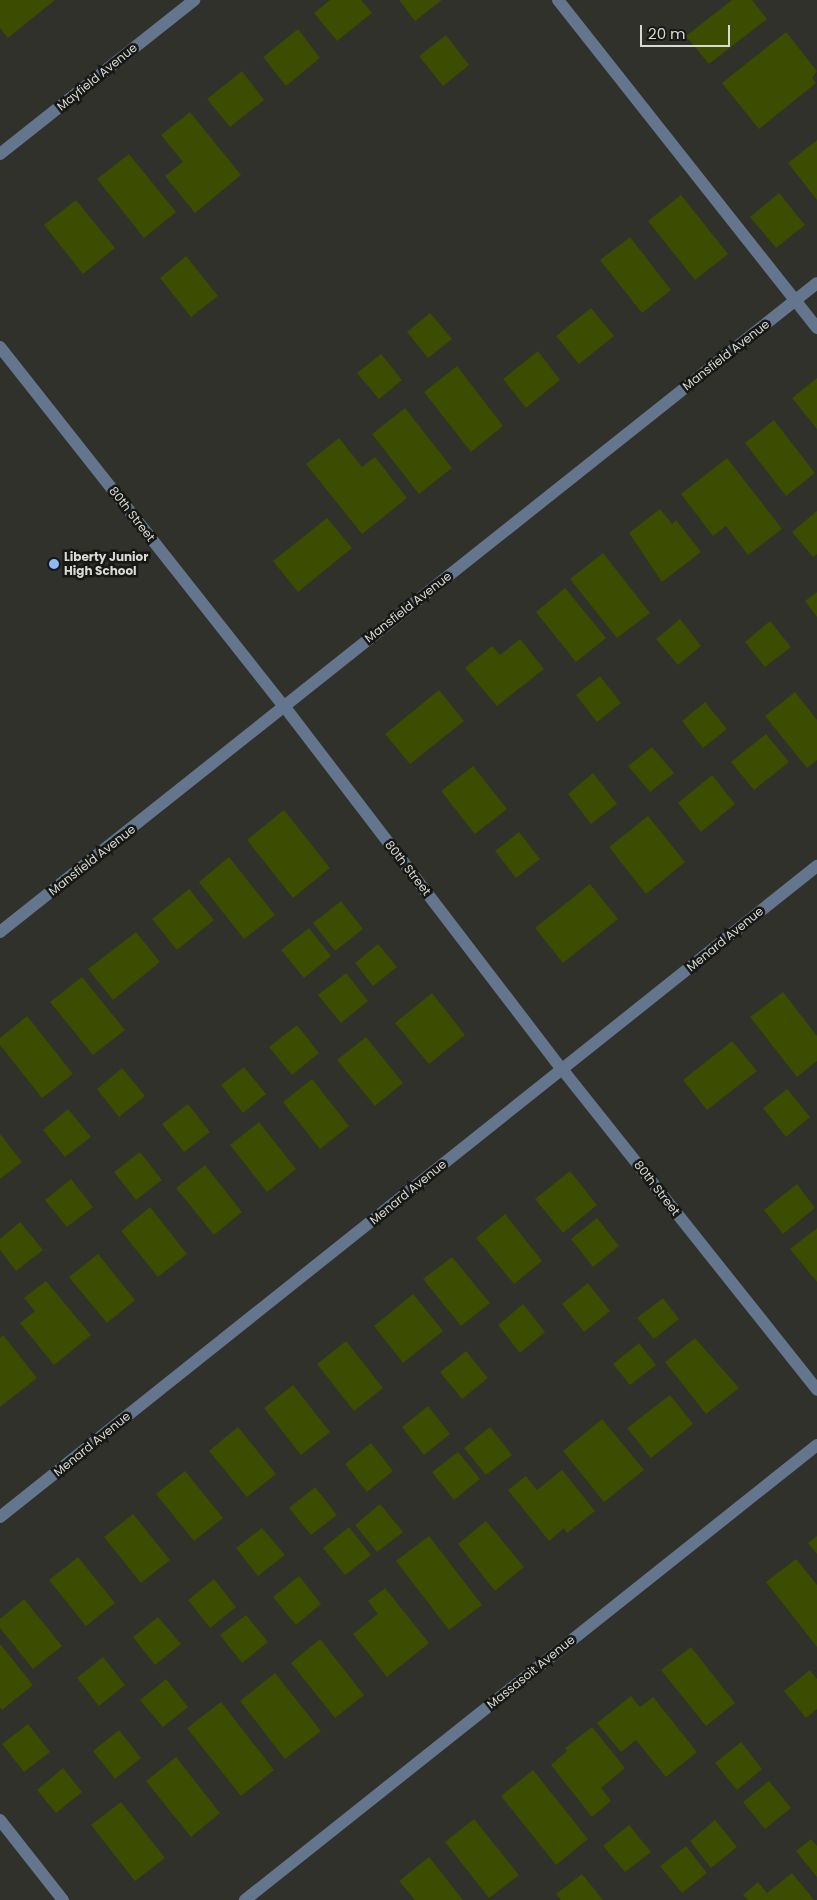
<!DOCTYPE html>
<html>
<head>
<meta charset="utf-8">
<style>
  body { margin:0 }
  #map { position:relative; width:817px; height:1900px; overflow:hidden; background:#2f312a; font-family:Poppins,sans-serif }
  div>[style] { position:absolute }
  .building>* { inset:0; background:#3c4c01 }
  .minor>* { height:12px; margin:-6px; padding:0 6px; transform-origin:6px; border-radius:6px; background:#64768d }
  .dots>* { width:14px; height:14px; translate:-50% -50%; box-sizing:border-box; border:2px solid #171815; border-radius:50% }
  span { translate:-50% -50%; white-space:nowrap; text-align:center; line-height:1.15; -webkit-text-stroke:5px #171815; paint-order:stroke }
  .street-label { font-size:12px; color:#d8dad5 }
  .poi-label { font-size:12px; color:#d8dad5; font-weight:700 }
  .left { translate:0 -50%; text-align:left }
  .scale { position:absolute; left:640px; top:25px; width:90px; height:22px; box-sizing:border-box; border:2px solid #d8dad5; border-top:0; padding-left:6px; font-size:15px; line-height:18px; white-space:nowrap; color:#d8dad5; -webkit-text-stroke:4px #171815; paint-order:stroke }
</style>
</head>
<body>
<div id="map">
  <div class="building">
    <div style="clip-path:polygon(0 0,55px 0,8px 38px,0 28px)"></div>
    <div style="clip-path:polygon(330px 0,361px 0,372px 13px,337px 41px,314px 13px)"></div>
    <div style="clip-path:polygon(399px 0,442px 0,415px 21px)"></div>
    <div style="clip-path:polygon(732px 0,752px 0,767px 19px,709px 64px,686px 36px)"></div>
    <div style="clip-path:polygon(298px 29px,320px 58px,286px 86px,263px 57px)"></div>
    <div style="clip-path:polygon(786px 32px,817px 71px,812px 78px,816px 83px,759px 129px,722px 83px)"></div>
    <div style="clip-path:polygon(446px 35px,469px 65px,443px 86px,419px 56px)"></div>
    <div style="clip-path:polygon(242px 71px,264px 100px,230px 127px,207px 99px)"></div>
    <div style="clip-path:polygon(190px 112px,241px 175px,195px 213px,165px 176px,183px 162px,161px 135px)"></div>
    <div style="clip-path:polygon(817px 140px,817px 200px,788px 163px)"></div>
    <div style="clip-path:polygon(129px 154px,176px 212px,144px 238px,97px 179px)"></div>
    <div style="clip-path:polygon(779px 193px,805px 225px,776px 248px,750px 217px)"></div>
    <div style="clip-path:polygon(681px 195px,728px 254px,695px 280px,648px 221px)"></div>
    <div style="clip-path:polygon(76px 200px,115px 248px,83px 274px,44px 225px)"></div>
    <div style="clip-path:polygon(630px 237px,671px 290px,642px 313px,600px 260px)"></div>
    <div style="clip-path:polygon(186px 256px,218px 296px,191px 317px,160px 278px)"></div>
    <div style="clip-path:polygon(591px 308px,614px 336px,579px 364px,556px 336px)"></div>
    <div style="clip-path:polygon(430px 313px,452px 339px,428px 358px,407px 332px)"></div>
    <div style="clip-path:polygon(538px 351px,560px 380px,526px 408px,503px 379px)"></div>
    <div style="clip-path:polygon(381px 354px,402px 380px,379px 399px,357px 373px)"></div>
    <div style="clip-path:polygon(457px 366px,503px 426px,471px 452px,424px 392px)"></div>
    <div style="clip-path:polygon(817px 378px,817px 429px,792px 398px)"></div>
    <div style="clip-path:polygon(405px 408px,452px 468px,419px 494px,372px 434px)"></div>
    <div style="clip-path:polygon(774px 420px,815px 473px,786px 496px,745px 443px)"></div>
    <div style="clip-path:polygon(339px 438px,362px 467px,375px 457px,407px 498px,362px 534px,306px 464px)"></div>
    <div style="clip-path:polygon(727px 458px,782px 529px,748px 555px,726px 526px,713px 536px,681px 494px)"></div>
    <div style="clip-path:polygon(660px 509px,672px 524px,676px 520px,701px 552px,662px 582px,629px 533px)"></div>
    <div style="clip-path:polygon(817px 511px,817px 554px,813px 557px,792px 532px)"></div>
    <div style="clip-path:polygon(327px 518px,352px 548px,298px 592px,273px 561px)"></div>
    <div style="clip-path:polygon(603px 553px,650px 613px,617px 638px,570px 579px)"></div>
    <div style="clip-path:polygon(565px 588px,606px 638px,576px 662px,536px 612px)"></div>
    <div style="clip-path:polygon(817px 592px,817px 617px,805px 601px)"></div>
    <div style="clip-path:polygon(680px 619px,701px 646px,678px 665px,656px 639px)"></div>
    <div style="clip-path:polygon(770px 621px,791px 647px,765px 667px,745px 642px)"></div>
    <div style="clip-path:polygon(520px 639px,544px 669px,497px 706px,465px 668px,492px 646px,500px 655px)"></div>
    <div style="clip-path:polygon(600px 676px,621px 703px,597px 722px,576px 695px)"></div>
    <div style="clip-path:polygon(439px 690px,464px 721px,410px 764px,385px 734px)"></div>
    <div style="clip-path:polygon(795px 692px,817px 720px,817px 760px,807px 768px,765px 716px)"></div>
    <div style="clip-path:polygon(705px 702px,727px 729px,703px 748px,682px 721px)"></div>
    <div style="clip-path:polygon(766px 734px,789px 762px,754px 790px,731px 762px)"></div>
    <div style="clip-path:polygon(652px 747px,674px 773px,650px 792px,628px 766px)"></div>
    <div style="clip-path:polygon(473px 766px,507px 809px,475px 834px,441px 791px)"></div>
    <div style="clip-path:polygon(593px 773px,617px 804px,591px 824px,568px 794px)"></div>
    <div style="clip-path:polygon(712px 775px,735px 804px,701px 832px,678px 803px)"></div>
    <div style="clip-path:polygon(284px 810px,330px 868px,293px 898px,247px 840px)"></div>
    <div style="clip-path:polygon(648px 816px,685px 862px,646px 894px,609px 847px)"></div>
    <div style="clip-path:polygon(519px 832px,540px 859px,516px 878px,495px 851px)"></div>
    <div style="clip-path:polygon(229px 857px,275px 915px,244px 939px,199px 882px)"></div>
    <div style="clip-path:polygon(590px 884px,618px 919px,563px 963px,535px 928px)"></div>
    <div style="clip-path:polygon(189px 889px,214px 920px,177px 950px,152px 919px)"></div>
    <div style="clip-path:polygon(341px 901px,363px 929px,335px 951px,313px 923px)"></div>
    <div style="clip-path:polygon(309px 928px,331px 956px,304px 978px,281px 950px)"></div>
    <div style="clip-path:polygon(136px 932px,160px 962px,113px 1000px,88px 969px)"></div>
    <div style="clip-path:polygon(378px 944px,397px 967px,373px 986px,355px 963px)"></div>
    <div style="clip-path:polygon(346px 973px,368px 1001px,341px 1023px,318px 995px)"></div>
    <div style="clip-path:polygon(82px 977px,125px 1030px,93px 1055px,50px 1002px)"></div>
    <div style="clip-path:polygon(783px 992px,817px 1036px,817px 1061px,797px 1077px,750px 1017px)"></div>
    <div style="clip-path:polygon(432px 993px,465px 1035px,429px 1064px,395px 1023px)"></div>
    <div style="clip-path:polygon(27px 1016px,73px 1074px,42px 1098px,0 1045px,0 1038px)"></div>
    <div style="clip-path:polygon(297px 1025px,319px 1053px,292px 1075px,269px 1047px)"></div>
    <div style="clip-path:polygon(366px 1037px,403px 1083px,375px 1106px,337px 1060px)"></div>
    <div style="clip-path:polygon(732px 1041px,757px 1071px,707px 1110px,683px 1080px)"></div>
    <div style="clip-path:polygon(244px 1067px,266px 1094px,243px 1113px,221px 1085px)"></div>
    <div style="clip-path:polygon(122px 1068px,145px 1096px,119px 1117px,97px 1089px)"></div>
    <div style="clip-path:polygon(312px 1079px,349px 1126px,320px 1149px,283px 1102px)"></div>
    <div style="clip-path:polygon(787px 1089px,810px 1117px,786px 1137px,763px 1108px)"></div>
    <div style="clip-path:polygon(188px 1104px,210px 1132px,184px 1152px,162px 1124px)"></div>
    <div style="clip-path:polygon(68px 1109px,91px 1137px,65px 1157px,43px 1130px)"></div>
    <div style="clip-path:polygon(259px 1122px,296px 1169px,267px 1192px,230px 1145px)"></div>
    <div style="clip-path:polygon(0 1134px,22px 1162px,0 1179px)"></div>
    <div style="clip-path:polygon(140px 1152px,162px 1180px,136px 1200px,114px 1172px)"></div>
    <div style="clip-path:polygon(205px 1165px,242px 1212px,214px 1235px,176px 1188px)"></div>
    <div style="clip-path:polygon(570px 1171px,597px 1205px,563px 1233px,535px 1199px)"></div>
    <div style="clip-path:polygon(71px 1179px,93px 1207px,67px 1227px,45px 1200px)"></div>
    <div style="clip-path:polygon(797px 1184px,815px 1208px,783px 1234px,764px 1210px)"></div>
    <div style="clip-path:polygon(150px 1207px,187px 1254px,158px 1277px,121px 1231px)"></div>
    <div style="clip-path:polygon(505px 1214px,542px 1261px,514px 1284px,476px 1238px)"></div>
    <div style="clip-path:polygon(597px 1218px,619px 1246px,593px 1267px,571px 1239px)"></div>
    <div style="clip-path:polygon(20px 1222px,43px 1250px,16px 1271px,0 1250px,0 1239px)"></div>
    <div style="clip-path:polygon(817px 1228px,817px 1282px,790px 1249px)"></div>
    <div style="clip-path:polygon(98px 1254px,135px 1300px,107px 1323px,69px 1277px)"></div>
    <div style="clip-path:polygon(452px 1257px,490px 1303px,461px 1326px,423px 1279px)"></div>
    <div style="clip-path:polygon(46px 1281px,91px 1335px,54px 1365px,20px 1323px,35px 1311px,24px 1298px)"></div>
    <div style="clip-path:polygon(588px 1283px,610px 1311px,584px 1332px,562px 1304px)"></div>
    <div style="clip-path:polygon(413px 1294px,443px 1331px,403px 1363px,374px 1326px)"></div>
    <div style="clip-path:polygon(663px 1298px,679px 1319px,654px 1339px,637px 1318px)"></div>
    <div style="clip-path:polygon(523px 1304px,545px 1332px,520px 1353px,498px 1325px)"></div>
    <div style="clip-path:polygon(3px 1335px,37px 1378px,0 1407px,0 1338px)"></div>
    <div style="clip-path:polygon(695px 1338px,739px 1388px,706px 1414px,665px 1362px)"></div>
    <div style="clip-path:polygon(346px 1341px,383px 1388px,354px 1411px,317px 1364px)"></div>
    <div style="clip-path:polygon(639px 1343px,656px 1365px,630px 1385px,613px 1364px)"></div>
    <div style="clip-path:polygon(466px 1351px,488px 1378px,462px 1399px,440px 1372px)"></div>
    <div style="clip-path:polygon(293px 1385px,330px 1432px,301px 1455px,264px 1408px)"></div>
    <div style="clip-path:polygon(670px 1395px,693px 1424px,651px 1458px,627px 1428px)"></div>
    <div style="clip-path:polygon(428px 1406px,450px 1434px,424px 1455px,402px 1427px)"></div>
    <div style="clip-path:polygon(602px 1419px,644px 1470px,604px 1502px,563px 1451px)"></div>
    <div style="clip-path:polygon(238px 1427px,276px 1474px,247px 1497px,209px 1451px)"></div>
    <div style="clip-path:polygon(490px 1427px,512px 1455px,486px 1475px,464px 1448px)"></div>
    <div style="clip-path:polygon(371px 1443px,393px 1471px,367px 1492px,345px 1464px)"></div>
    <div style="clip-path:polygon(458px 1452px,480px 1479px,454px 1500px,432px 1472px)"></div>
    <div style="clip-path:polygon(562px 1470px,595px 1511px,567px 1533px,564px 1528px,549px 1541px,508px 1490px,526px 1476px,537px 1490px)"></div>
    <div style="clip-path:polygon(185px 1471px,223px 1518px,194px 1541px,156px 1494px)"></div>
    <div style="clip-path:polygon(315px 1487px,337px 1515px,311px 1535px,289px 1508px)"></div>
    <div style="clip-path:polygon(380px 1504px,403px 1532px,377px 1552px,355px 1525px)"></div>
    <div style="clip-path:polygon(133px 1514px,170px 1560px,141px 1583px,104px 1537px)"></div>
    <div style="clip-path:polygon(486px 1521px,524px 1567px,495px 1591px,458px 1544px)"></div>
    <div style="clip-path:polygon(349px 1527px,371px 1555px,345px 1575px,323px 1548px)"></div>
    <div style="clip-path:polygon(262px 1528px,285px 1555px,258px 1576px,236px 1548px)"></div>
    <div style="clip-path:polygon(429px 1536px,482px 1605px,449px 1630px,396px 1561px)"></div>
    <div style="clip-path:polygon(817px 1536px,817px 1554px,808px 1543px)"></div>
    <div style="clip-path:polygon(78px 1557px,115px 1603px,86px 1626px,49px 1580px)"></div>
    <div style="clip-path:polygon(796px 1559px,817px 1585px,817px 1647px,766px 1582px)"></div>
    <div style="clip-path:polygon(299px 1576px,321px 1604px,296px 1625px,273px 1597px)"></div>
    <div style="clip-path:polygon(214px 1579px,236px 1607px,210px 1628px,188px 1600px)"></div>
    <div style="clip-path:polygon(385px 1588px,429px 1643px,387px 1677px,353px 1634px,378px 1614px,368px 1601px)"></div>
    <div style="clip-path:polygon(24px 1599px,62px 1646px,33px 1669px,0 1628px,0 1619px)"></div>
    <div style="clip-path:polygon(246px 1615px,268px 1642px,242px 1663px,220px 1635px)"></div>
    <div style="clip-path:polygon(158px 1617px,181px 1644px,155px 1665px,133px 1637px)"></div>
    <div style="clip-path:polygon(320px 1639px,364px 1695px,335px 1718px,291px 1663px)"></div>
    <div style="clip-path:polygon(0 1644px,33px 1685px,2px 1710px,0 1707px)"></div>
    <div style="clip-path:polygon(691px 1647px,735px 1703px,706px 1726px,661px 1670px)"></div>
    <div style="clip-path:polygon(103px 1657px,125px 1685px,99px 1706px,77px 1678px)"></div>
    <div style="clip-path:polygon(810px 1670px,817px 1679px,817px 1709px,806px 1718px,784px 1691px)"></div>
    <div style="clip-path:polygon(275px 1673px,321px 1731px,285px 1759px,240px 1701px)"></div>
    <div style="clip-path:polygon(166px 1679px,188px 1707px,163px 1727px,140px 1700px)"></div>
    <div style="clip-path:polygon(631px 1696px,640px 1707px,653px 1697px,697px 1752px,666px 1777px,636px 1740px,621px 1752px,597px 1723px)"></div>
    <div style="clip-path:polygon(221px 1702px,274px 1770px,241px 1796px,187px 1728px)"></div>
    <div style="clip-path:polygon(28px 1724px,50px 1752px,24px 1772px,2px 1744px)"></div>
    <div style="clip-path:polygon(592px 1727px,625px 1768px,601px 1788px,611px 1801px,592px 1817px,551px 1765px,567px 1751px,565px 1748px)"></div>
    <div style="clip-path:polygon(119px 1730px,141px 1758px,115px 1779px,93px 1751px)"></div>
    <div style="clip-path:polygon(741px 1742px,762px 1769px,737px 1790px,715px 1763px)"></div>
    <div style="clip-path:polygon(176px 1757px,220px 1813px,191px 1837px,146px 1781px)"></div>
    <div style="clip-path:polygon(63px 1768px,82px 1792px,56px 1813px,37px 1790px)"></div>
    <div style="clip-path:polygon(533px 1770px,588px 1839px,556px 1865px,501px 1796px)"></div>
    <div style="clip-path:polygon(769px 1781px,791px 1808px,765px 1829px,743px 1802px)"></div>
    <div style="clip-path:polygon(121px 1802px,165px 1858px,135px 1881px,91px 1825px)"></div>
    <div style="clip-path:polygon(474px 1819px,519px 1875px,489px 1898px,445px 1842px)"></div>
    <div style="clip-path:polygon(715px 1820px,737px 1847px,711px 1868px,690px 1841px)"></div>
    <div style="clip-path:polygon(629px 1825px,651px 1852px,625px 1872px,603px 1846px)"></div>
    <div style="clip-path:polygon(811px 1839px,817px 1846px,817px 1877px,796px 1851px)"></div>
    <div style="clip-path:polygon(686px 1846px,707px 1873px,682px 1893px,660px 1866px)"></div>
    <div style="clip-path:polygon(429px 1857px,463px 1900px,415px 1900px,399px 1881px)"></div>
    <div style="clip-path:polygon(792px 1873px,814px 1900px,748px 1900px,743px 1895px,758px 1882px,767px 1893px)"></div>
    <div style="clip-path:polygon(582px 1874px,603px 1900px,561px 1900px,556px 1894px)"></div>
  </div>
  <div class="minor">
    <div style="left:558px;top:0;width:418px;rotate:51.7deg"></div>
    <div style="left:0;top:154px;width:248px;rotate:-38.4deg"></div>
    <div style="left:0;top:347px;width:458px;rotate:51.7deg"></div>
    <div style="left:284px;top:706px;width:457px;rotate:52.6deg"></div>
    <div style="left:562px;top:1069px;width:410px;rotate:51.5deg"></div>
    <div style="left:0;top:932px;width:1043px;rotate:-38.46deg"></div>
    <div style="left:0;top:1517px;width:1045px;rotate:-38.55deg"></div>
    <div style="left:0;top:1820px;width:102px;rotate:51.8deg"></div>
    <div style="left:245px;top:1900px;width:731px;rotate:-38.5deg"></div>
  </div>
  <div class="dots">
    <div style="left:54px;top:564px;background:#88bafc"></div>
  </div>
  <div class="street-label">
    <span style="left:97px;top:77px;rotate:-39deg">Mayfield Avenue</span>
    <span style="left:726px;top:355px;rotate:-38deg">Mansfield Avenue</span>
    <span style="left:132px;top:514px;rotate:52deg">80th Street</span>
    <span style="left:408px;top:607px;rotate:-38deg">Mansfield Avenue</span>
    <span style="left:92px;top:860px;rotate:-38deg">Mansfield Avenue</span>
    <span style="left:408px;top:868px;rotate:52deg">80th Street</span>
    <span style="left:725px;top:939px;rotate:-39deg">Menard Avenue</span>
    <span style="left:657px;top:1188px;rotate:52deg">80th Street</span>
    <span style="left:408px;top:1192px;rotate:-39deg">Menard Avenue</span>
    <span style="left:92px;top:1444px;rotate:-39deg">Menard Avenue</span>
    <span style="left:531px;top:1672px;rotate:-39deg">Massasoit Avenue</span>
  </div>
  <div class="poi-label">
    <span class="left" style="left:64px;top:564px">Liberty Junior<br>High School</span>
  </div>
  <div class="scale">20 m</div>
</div>
</body>
</html>
